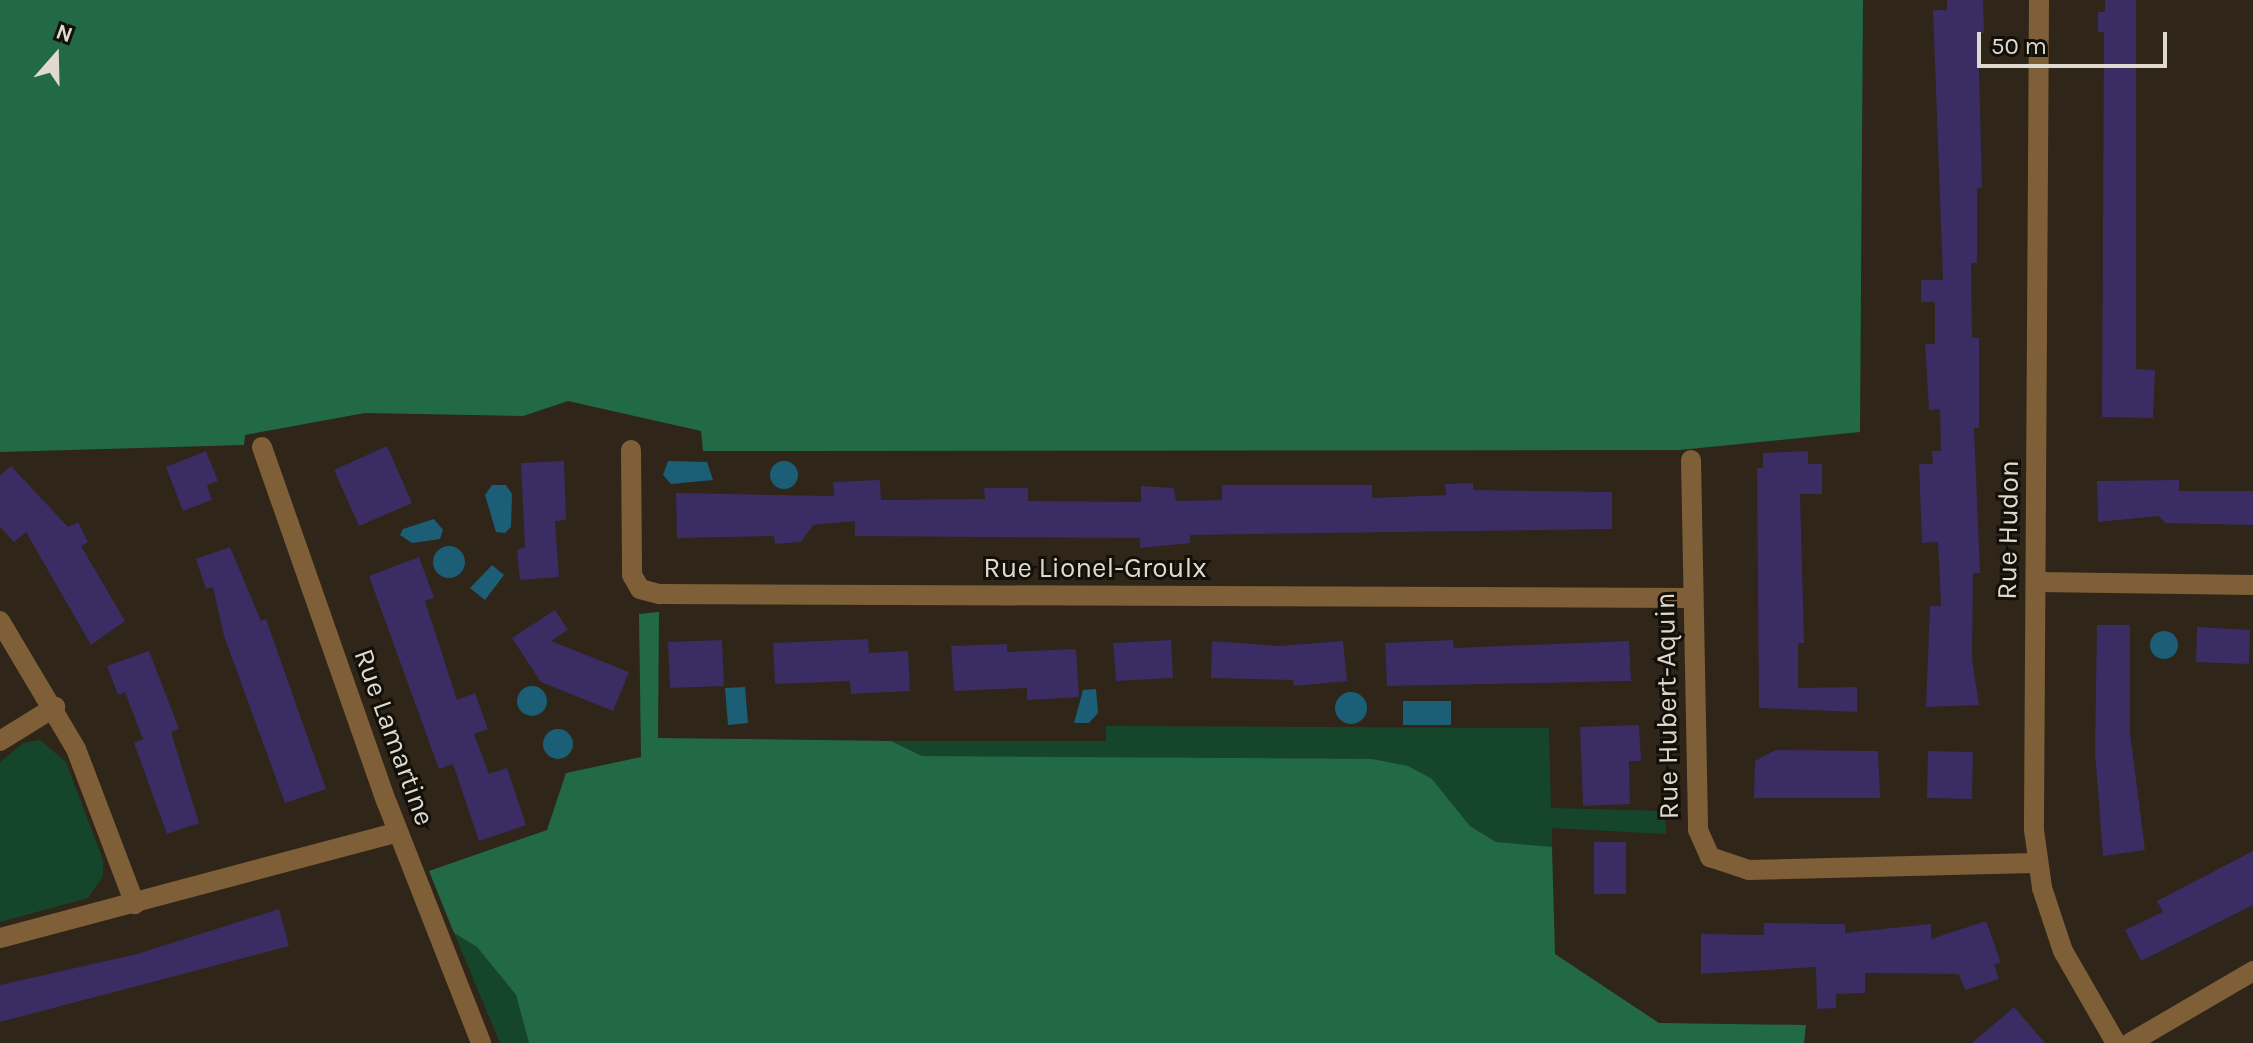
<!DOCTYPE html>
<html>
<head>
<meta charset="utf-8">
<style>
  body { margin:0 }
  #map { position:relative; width:2253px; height:1043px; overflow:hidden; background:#2f2518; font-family:Karla,sans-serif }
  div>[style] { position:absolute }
  .green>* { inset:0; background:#15462c }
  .forest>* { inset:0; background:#226a45 }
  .water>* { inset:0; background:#1b5e76 }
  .round { border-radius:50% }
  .building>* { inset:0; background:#3b2c63 }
  .minor>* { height:20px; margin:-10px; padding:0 10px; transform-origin:10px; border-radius:10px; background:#7e5f37 }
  span { translate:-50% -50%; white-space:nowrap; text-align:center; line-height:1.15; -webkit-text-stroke:6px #130f09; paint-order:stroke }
  .street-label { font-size:28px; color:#dfd9d0 }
  .north { position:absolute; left:16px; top:16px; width:80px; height:80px; -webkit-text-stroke:6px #130f09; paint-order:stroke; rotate:20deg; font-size:22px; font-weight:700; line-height:32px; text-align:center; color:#dfd9d0 }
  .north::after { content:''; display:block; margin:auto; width:28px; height:36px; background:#dfd9d0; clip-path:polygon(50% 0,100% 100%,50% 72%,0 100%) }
  .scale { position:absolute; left:1977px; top:32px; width:190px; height:36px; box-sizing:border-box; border:4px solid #dfd9d0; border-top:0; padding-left:10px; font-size:24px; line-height:28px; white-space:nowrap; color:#dfd9d0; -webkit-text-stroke:6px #130f09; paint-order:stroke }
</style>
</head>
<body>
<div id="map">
  <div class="green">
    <div style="clip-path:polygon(1106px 726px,1549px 728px,1551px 808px,1665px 811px,1666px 834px,1552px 828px,1552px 847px,1521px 847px,1496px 842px,1470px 826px,1432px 779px,922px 756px,891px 741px,1106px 741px)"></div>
    <div style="clip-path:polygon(40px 740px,66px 762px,103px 860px,103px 876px,88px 898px,0 922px,0 762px,23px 743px)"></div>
    <div style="clip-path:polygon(454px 933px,477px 947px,516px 995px,529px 1043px,500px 1043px)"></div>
  </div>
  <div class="forest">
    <div style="clip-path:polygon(0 0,1863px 0,1860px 432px,1679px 450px,703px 451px,701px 431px,568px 401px,523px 416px,365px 413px,245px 435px,244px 445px,0 452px)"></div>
    <div style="clip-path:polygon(659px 612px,658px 738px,891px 741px,922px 756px,1372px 759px,1408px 766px,1432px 779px,1470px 826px,1496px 842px,1552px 847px,1555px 954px,1659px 1023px,1806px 1025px,1804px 1043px,529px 1043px,516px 995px,477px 947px,454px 933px,429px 871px,547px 830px,566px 773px,641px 757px,639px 614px)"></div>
  </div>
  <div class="water">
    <div class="round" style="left:770px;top:461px;width:28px;height:28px"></div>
    <div style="clip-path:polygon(668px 461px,707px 462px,713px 480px,671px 484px,663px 475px)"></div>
    <div style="clip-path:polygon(492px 485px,506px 485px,512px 494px,511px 527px,505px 533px,496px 532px,485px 495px)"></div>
    <div style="clip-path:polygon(434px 519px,443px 530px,440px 539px,412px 543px,400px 535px,403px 529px)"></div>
    <div class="round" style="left:433px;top:546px;width:32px;height:32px"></div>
    <div style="clip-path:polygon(492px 565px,504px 575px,485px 600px,470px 588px)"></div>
    <div class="round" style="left:2150px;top:631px;width:28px;height:28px"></div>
    <div class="round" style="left:517px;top:686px;width:30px;height:30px"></div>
    <div style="clip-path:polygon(745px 687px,748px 723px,728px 725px,725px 688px)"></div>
    <div style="clip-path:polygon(1096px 689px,1098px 713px,1089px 723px,1074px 723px,1083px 690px)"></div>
    <div class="round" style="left:1335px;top:692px;width:32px;height:32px"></div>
    <div style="clip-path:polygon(1403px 701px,1451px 701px,1451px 725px,1403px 725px)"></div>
    <div class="round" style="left:543px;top:729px;width:30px;height:30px"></div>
  </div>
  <div class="building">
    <div style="clip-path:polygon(1947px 0,1983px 0,1984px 33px,1978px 33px,1982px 188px,1977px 188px,1977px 263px,1971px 263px,1972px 337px,1979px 338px,1979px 428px,1974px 428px,1980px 573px,1973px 573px,1972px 659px,1979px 705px,1926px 707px,1930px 606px,1941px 606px,1938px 542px,1922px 543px,1919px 464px,1933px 464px,1932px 451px,1941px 451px,1940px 409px,1929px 410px,1925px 344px,1935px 344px,1935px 302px,1921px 302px,1921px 280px,1943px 280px,1933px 10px,1947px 10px)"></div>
    <div style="clip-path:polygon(2105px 0,2136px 0,2136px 369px,2155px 370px,2153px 418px,2102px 417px,2104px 32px,2098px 32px,2098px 12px,2105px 12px)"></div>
    <div style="clip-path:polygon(387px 446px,412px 503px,359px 526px,334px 470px)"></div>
    <div style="clip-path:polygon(206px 451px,218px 481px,207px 485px,212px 500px,183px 511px,166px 467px)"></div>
    <div style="clip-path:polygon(1808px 451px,1808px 464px,1822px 464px,1822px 494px,1800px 494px,1804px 643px,1798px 643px,1798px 688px,1857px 687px,1857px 712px,1759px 708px,1757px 468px,1763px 468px,1763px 453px)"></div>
    <div style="clip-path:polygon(564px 461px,566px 520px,555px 521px,559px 577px,520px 580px,517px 549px,525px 548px,521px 463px)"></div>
    <div style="clip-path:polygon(11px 466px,68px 527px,78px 522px,88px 542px,81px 546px,125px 621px,91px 645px,26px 532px,14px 542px,0 527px,0 475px)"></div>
    <div style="clip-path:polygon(880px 480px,881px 500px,985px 499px,984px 488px,1028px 488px,1028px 501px,1141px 502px,1141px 486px,1174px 488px,1176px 501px,1222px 500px,1222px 485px,1372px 485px,1372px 498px,1446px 495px,1445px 484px,1473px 483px,1473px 490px,1612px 492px,1612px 529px,1190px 535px,1190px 543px,1140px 548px,1140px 538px,855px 536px,855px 521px,813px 525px,801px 542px,775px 544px,774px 536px,677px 538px,676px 493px,834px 496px,833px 482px)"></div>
    <div style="clip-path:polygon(2179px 480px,2179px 491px,2253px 491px,2253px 525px,2165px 523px,2159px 516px,2098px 522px,2097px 481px)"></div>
    <div style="clip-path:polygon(230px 547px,261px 621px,266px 619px,326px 789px,285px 803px,224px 636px,213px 587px,206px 589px,196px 559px)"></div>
    <div style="clip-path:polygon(419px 557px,434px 598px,425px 601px,457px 700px,475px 693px,488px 729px,474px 734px,489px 774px,507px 768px,526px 825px,479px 841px,453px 764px,439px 769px,369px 576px)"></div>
    <div style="clip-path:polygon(555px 610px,568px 630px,551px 641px,629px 672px,613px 711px,541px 682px,512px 638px)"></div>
    <div style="clip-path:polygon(2097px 625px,2130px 625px,2130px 733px,2145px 850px,2103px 856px,2095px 752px)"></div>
    <div style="clip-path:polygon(2197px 627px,2250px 630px,2249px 664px,2196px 662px)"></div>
    <div style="clip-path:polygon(868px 639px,869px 653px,908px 651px,910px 691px,851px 694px,850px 681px,775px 684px,773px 643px)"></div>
    <div style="clip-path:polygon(722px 640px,724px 686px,670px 688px,668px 642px)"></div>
    <div style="clip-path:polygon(1171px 640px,1173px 678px,1116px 681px,1113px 643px)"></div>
    <div style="clip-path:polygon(1453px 640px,1454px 648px,1629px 641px,1631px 681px,1387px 686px,1385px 643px)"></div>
    <div style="clip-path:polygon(1212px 641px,1278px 646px,1343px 641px,1347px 681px,1294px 686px,1293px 680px,1211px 678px)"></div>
    <div style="clip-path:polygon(1007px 644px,1007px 652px,1076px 649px,1079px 697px,1027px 700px,1027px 688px,954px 691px,951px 646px)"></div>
    <div style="clip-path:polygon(149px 651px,179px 729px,171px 732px,199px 823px,167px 834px,134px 743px,143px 739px,125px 692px,118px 695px,107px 666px)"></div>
    <div style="clip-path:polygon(1639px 725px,1641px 761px,1629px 761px,1630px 804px,1583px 806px,1580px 727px)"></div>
    <div style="clip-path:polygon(1776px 750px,1878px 751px,1880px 798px,1754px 798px,1755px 761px)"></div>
    <div style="clip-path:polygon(1928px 751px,1973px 752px,1972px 799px,1927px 798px)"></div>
    <div style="clip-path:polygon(1594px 842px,1626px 842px,1626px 894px,1594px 894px)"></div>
    <div style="clip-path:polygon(2253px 851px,2253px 905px,2141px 961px,2125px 930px,2163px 912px,2157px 901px)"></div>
    <div style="clip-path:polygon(279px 909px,289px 946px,0 1022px,0 985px,137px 954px)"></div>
    <div style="clip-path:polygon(1986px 921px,2001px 963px,1994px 964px,1999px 979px,1965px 990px,1959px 974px,1865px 973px,1865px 993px,1836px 994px,1836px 1008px,1817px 1009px,1816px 967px,1701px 974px,1701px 934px,1764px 935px,1764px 923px,1845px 924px,1845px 933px,1931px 924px,1931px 939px)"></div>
    <div style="clip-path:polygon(2014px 1007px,2045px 1043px,1972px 1043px)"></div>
  </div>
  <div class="minor">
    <div style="left:2039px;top:0;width:830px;rotate:90.35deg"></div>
    <div style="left:2034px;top:830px;width:59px;rotate:82.1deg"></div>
    <div style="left:2042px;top:888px;width:66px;rotate:71.6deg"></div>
    <div style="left:2063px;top:951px;width:106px;rotate:60.1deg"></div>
    <div style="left:262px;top:447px;width:377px;rotate:70.7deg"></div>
    <div style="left:387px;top:803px;width:258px;rotate:68.6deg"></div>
    <div style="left:631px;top:450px;width:125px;rotate:89.5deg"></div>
    <div style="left:632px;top:575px;width:16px;rotate:60deg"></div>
    <div style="left:640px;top:589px;width:20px;rotate:15deg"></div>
    <div style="left:659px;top:594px;width:1033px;rotate:0.22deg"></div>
    <div style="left:1691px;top:460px;width:370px;rotate:88.9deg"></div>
    <div style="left:1698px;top:830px;width:30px;rotate:66deg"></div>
    <div style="left:1710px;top:857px;width:41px;rotate:18.4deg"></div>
    <div style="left:1749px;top:870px;width:287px;rotate:-1.4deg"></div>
    <div style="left:2036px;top:582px;width:217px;rotate:0.8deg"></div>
    <div style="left:0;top:621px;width:149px;rotate:59.3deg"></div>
    <div style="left:76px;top:749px;width:166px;rotate:69.2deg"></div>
    <div style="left:0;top:741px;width:65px;rotate:-31.7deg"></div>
    <div style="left:0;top:938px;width:412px;rotate:-14.9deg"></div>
    <div style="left:2130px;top:1043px;width:143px;rotate:-30.3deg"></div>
  </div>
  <div class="street-label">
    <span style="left:2008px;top:530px;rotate:-89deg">Rue Hudon</span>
    <span style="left:1095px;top:568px">Rue Lionel-Groulx</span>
    <span style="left:1667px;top:706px;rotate:-91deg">Rue Hubert-Aquin</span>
    <span style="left:394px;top:737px;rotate:70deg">Rue Lamartine</span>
  </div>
  <div class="north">N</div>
  <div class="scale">50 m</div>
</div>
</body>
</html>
